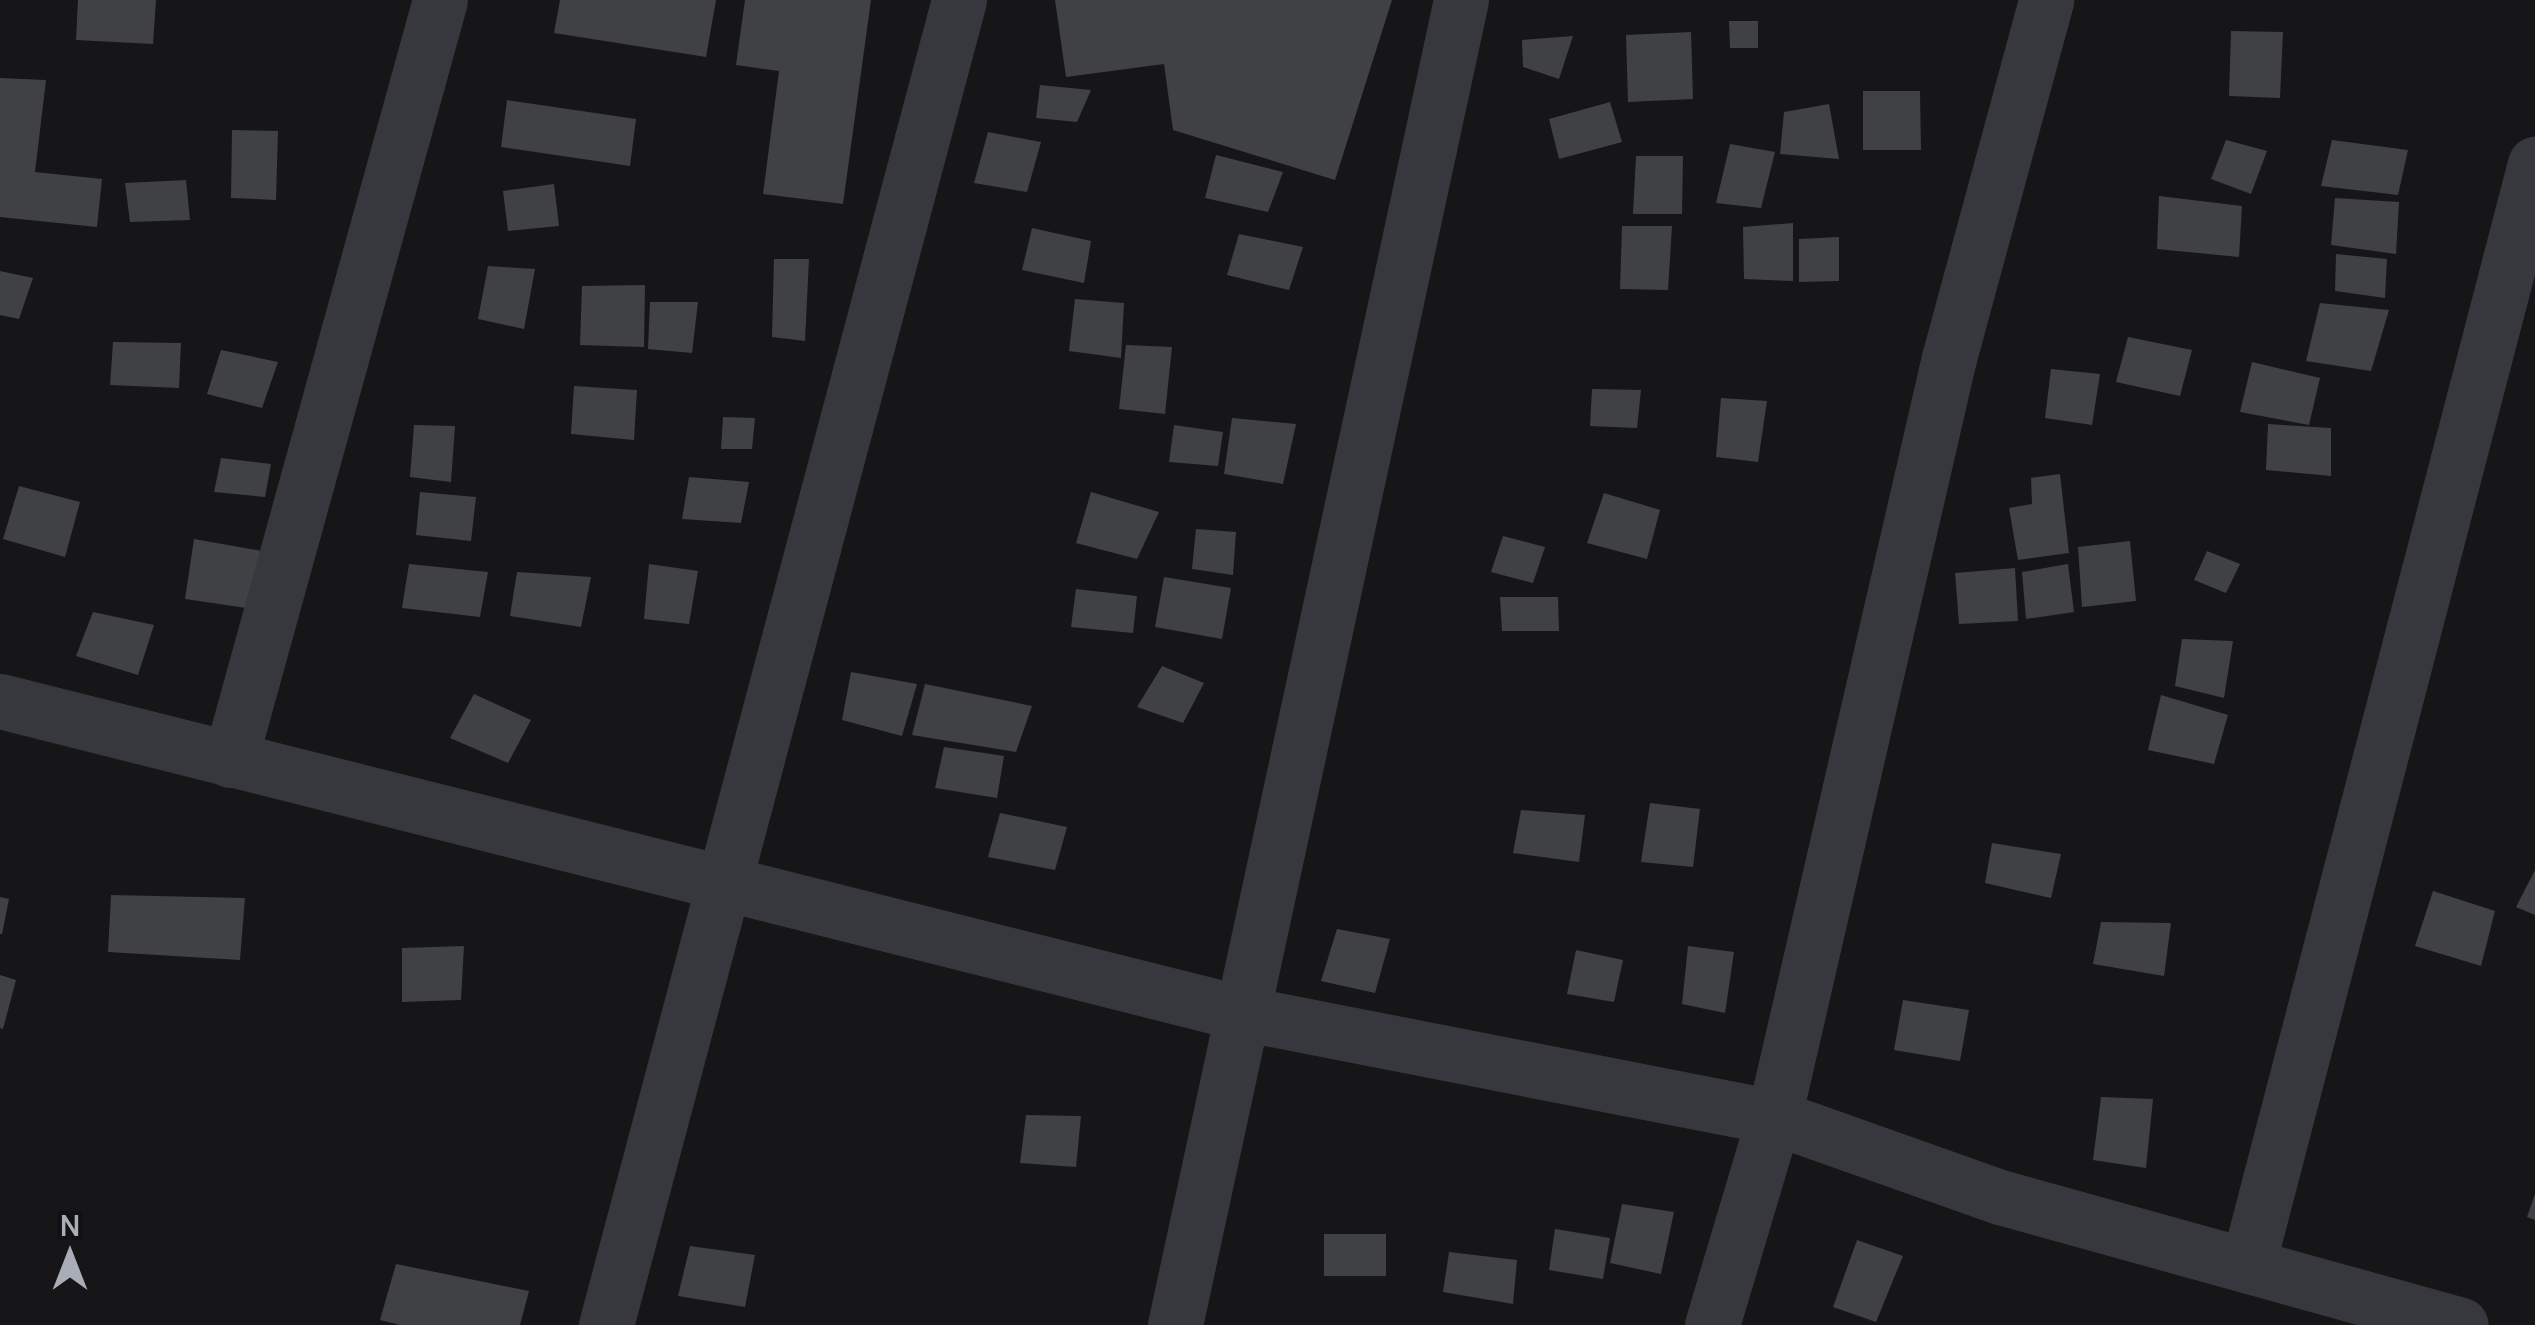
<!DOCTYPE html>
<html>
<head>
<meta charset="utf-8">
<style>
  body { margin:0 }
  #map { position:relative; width:2535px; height:1325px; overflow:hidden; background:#161618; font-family:Manrope,sans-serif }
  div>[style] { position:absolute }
  .building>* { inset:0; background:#404145 }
  .minor>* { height:55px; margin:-27.5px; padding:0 27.5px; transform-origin:27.5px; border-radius:27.5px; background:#37383d }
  span { translate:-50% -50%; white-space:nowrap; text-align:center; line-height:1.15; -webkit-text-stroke:10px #111113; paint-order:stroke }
  .north { position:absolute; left:20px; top:1205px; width:100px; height:100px; -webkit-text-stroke:8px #111113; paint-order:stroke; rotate:0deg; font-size:28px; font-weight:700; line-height:40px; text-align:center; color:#a8adb8 }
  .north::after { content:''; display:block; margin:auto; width:35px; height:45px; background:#a8adb8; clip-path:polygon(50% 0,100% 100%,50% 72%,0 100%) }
</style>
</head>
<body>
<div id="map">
  <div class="building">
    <div style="clip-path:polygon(78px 0,156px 0,153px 44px,76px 40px)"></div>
    <div style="clip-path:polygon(560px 0,716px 0,706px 57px,554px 33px)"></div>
    <div style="clip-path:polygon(745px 0,871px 0,843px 204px,763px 194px,779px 71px,736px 65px)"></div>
    <div style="clip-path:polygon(1055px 0,1392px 0,1335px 180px,1173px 130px,1164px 64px,1066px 77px)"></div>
    <div style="clip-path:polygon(1729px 21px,1758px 21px,1758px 48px,1730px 48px)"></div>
    <div style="clip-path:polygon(2231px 31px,2283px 32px,2280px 98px,2229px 96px)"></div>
    <div style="clip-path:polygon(1691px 32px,1693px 99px,1628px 102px,1626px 35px)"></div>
    <div style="clip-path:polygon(1573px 36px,1559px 79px,1523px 67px,1522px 40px)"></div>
    <div style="clip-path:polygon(0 78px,46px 80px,35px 172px,102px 179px,97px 227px,0 217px)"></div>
    <div style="clip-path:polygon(1040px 85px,1091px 90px,1077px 122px,1036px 118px)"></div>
    <div style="clip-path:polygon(1863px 91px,1920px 91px,1921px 150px,1863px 150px)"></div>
    <div style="clip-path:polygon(507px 100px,636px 119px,630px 166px,501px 147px)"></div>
    <div style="clip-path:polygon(1610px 102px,1622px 142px,1559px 159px,1549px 119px)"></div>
    <div style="clip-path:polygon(1829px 104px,1839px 159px,1780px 154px,1784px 112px)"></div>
    <div style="clip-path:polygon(232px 130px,278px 131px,276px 200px,231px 198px)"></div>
    <div style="clip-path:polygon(988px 132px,1041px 142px,1027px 192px,974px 183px)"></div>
    <div style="clip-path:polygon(2226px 140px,2267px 151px,2251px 194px,2211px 179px)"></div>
    <div style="clip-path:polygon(2332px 140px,2408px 150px,2398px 195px,2321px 186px)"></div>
    <div style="clip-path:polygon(1730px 144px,1775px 152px,1761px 208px,1716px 203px)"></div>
    <div style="clip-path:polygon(1216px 155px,1283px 172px,1268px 212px,1205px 198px)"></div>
    <div style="clip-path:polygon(1636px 156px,1683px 156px,1682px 214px,1633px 214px)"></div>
    <div style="clip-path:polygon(186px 180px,190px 220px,130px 222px,125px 183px)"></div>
    <div style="clip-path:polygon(554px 184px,559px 226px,508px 231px,503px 191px)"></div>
    <div style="clip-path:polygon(2159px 196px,2242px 206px,2239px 257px,2157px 249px)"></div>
    <div style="clip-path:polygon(2335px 198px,2399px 202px,2396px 254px,2331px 245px)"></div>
    <div style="clip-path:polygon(1793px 223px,1793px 281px,1744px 279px,1743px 227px)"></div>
    <div style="clip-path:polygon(1622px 226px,1672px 226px,1668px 290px,1620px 289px)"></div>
    <div style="clip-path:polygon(1032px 228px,1091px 241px,1084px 283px,1022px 270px)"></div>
    <div style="clip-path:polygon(1239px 234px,1303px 247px,1289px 290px,1227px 275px)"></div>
    <div style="clip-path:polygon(1839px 237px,1839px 281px,1799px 282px,1799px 239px)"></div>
    <div style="clip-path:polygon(2336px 254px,2387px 259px,2385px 298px,2335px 291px)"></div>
    <div style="clip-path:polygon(774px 259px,809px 259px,805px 341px,772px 337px)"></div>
    <div style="clip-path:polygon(488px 266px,535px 269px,524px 329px,478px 319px)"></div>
    <div style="clip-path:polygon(0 271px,33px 278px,19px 319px,0 315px)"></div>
    <div style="clip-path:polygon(645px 285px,644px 347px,580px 345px,582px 286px)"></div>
    <div style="clip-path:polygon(1075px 299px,1124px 303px,1121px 358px,1069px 351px)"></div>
    <div style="clip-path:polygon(650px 302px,698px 302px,692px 353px,648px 349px)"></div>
    <div style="clip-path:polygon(2320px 303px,2389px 310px,2371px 371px,2306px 361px)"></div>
    <div style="clip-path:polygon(2128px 337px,2192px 350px,2180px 396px,2116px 382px)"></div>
    <div style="clip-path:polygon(113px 342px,181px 343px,179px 388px,110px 385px)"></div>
    <div style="clip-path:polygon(1126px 345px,1172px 347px,1165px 414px,1119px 409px)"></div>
    <div style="clip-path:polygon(221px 350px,278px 362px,262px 408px,207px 394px)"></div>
    <div style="clip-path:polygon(2252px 362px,2320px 378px,2309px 425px,2240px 412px)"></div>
    <div style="clip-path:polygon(2051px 369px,2100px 374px,2092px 425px,2045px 418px)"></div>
    <div style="clip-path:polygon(574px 386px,637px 390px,634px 440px,571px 434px)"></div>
    <div style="clip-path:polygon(1592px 389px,1641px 390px,1637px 428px,1590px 426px)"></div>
    <div style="clip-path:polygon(1721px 398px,1767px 401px,1758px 462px,1716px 457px)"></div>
    <div style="clip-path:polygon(723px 417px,755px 418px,752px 449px,721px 449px)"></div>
    <div style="clip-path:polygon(1232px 418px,1296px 424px,1283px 484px,1224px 474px)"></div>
    <div style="clip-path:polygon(2268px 424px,2331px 428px,2331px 476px,2266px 470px)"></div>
    <div style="clip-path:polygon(414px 425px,455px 426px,451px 482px,410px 477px)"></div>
    <div style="clip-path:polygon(1174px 425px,1223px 432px,1218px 466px,1169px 462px)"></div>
    <div style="clip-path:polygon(221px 458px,271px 464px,265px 497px,214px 492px)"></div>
    <div style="clip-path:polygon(2060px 474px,2069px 553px,2018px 560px,2009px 508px,2032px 504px,2031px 478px)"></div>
    <div style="clip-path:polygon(689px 477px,749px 482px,741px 523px,682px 519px)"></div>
    <div style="clip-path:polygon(19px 486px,80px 502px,65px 557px,3px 539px)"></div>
    <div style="clip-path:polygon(420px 492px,476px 497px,471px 541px,416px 535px)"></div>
    <div style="clip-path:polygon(1091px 492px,1159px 512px,1137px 559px,1076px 543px)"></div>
    <div style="clip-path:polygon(1604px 493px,1660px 510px,1647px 559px,1587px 543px)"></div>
    <div style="clip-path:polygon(1196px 529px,1236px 532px,1233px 575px,1192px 569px)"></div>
    <div style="clip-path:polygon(1503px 536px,1545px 547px,1533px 583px,1491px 572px)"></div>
    <div style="clip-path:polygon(194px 539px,262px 551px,253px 609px,185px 599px)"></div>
    <div style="clip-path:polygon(2130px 541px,2136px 601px,2082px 607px,2078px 547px)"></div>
    <div style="clip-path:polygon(2207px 551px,2240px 564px,2226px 593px,2194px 580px)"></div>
    <div style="clip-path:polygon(409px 564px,488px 572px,480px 617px,402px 608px)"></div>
    <div style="clip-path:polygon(649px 564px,698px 571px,689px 624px,644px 619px)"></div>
    <div style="clip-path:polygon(2068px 564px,2074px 612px,2026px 619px,2022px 572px)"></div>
    <div style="clip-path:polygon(2015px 568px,2018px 621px,1959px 624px,1955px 573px)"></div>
    <div style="clip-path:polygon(517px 572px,591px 577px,581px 627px,510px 616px)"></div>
    <div style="clip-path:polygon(1164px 577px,1231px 588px,1222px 639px,1155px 627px)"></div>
    <div style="clip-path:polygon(1076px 589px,1137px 596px,1133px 633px,1071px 627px)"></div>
    <div style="clip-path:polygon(1500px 597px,1558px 597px,1559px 631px,1502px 631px)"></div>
    <div style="clip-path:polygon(93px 612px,154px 625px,138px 675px,76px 656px)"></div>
    <div style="clip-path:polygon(2182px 639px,2233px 641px,2224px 698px,2175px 686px)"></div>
    <div style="clip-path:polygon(1162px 666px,1204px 683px,1183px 723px,1137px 707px)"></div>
    <div style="clip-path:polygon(851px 672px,917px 684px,902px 736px,842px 720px)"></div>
    <div style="clip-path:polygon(925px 684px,1032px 706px,1016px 752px,912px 735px)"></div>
    <div style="clip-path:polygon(474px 694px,531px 720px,508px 763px,450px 738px)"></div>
    <div style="clip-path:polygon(2161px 695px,2228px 715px,2214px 764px,2148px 750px)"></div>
    <div style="clip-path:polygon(944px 747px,1004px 756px,997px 798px,935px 788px)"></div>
    <div style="clip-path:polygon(1650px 803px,1700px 809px,1693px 867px,1641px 862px)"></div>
    <div style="clip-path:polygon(1521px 810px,1585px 815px,1579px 862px,1513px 853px)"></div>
    <div style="clip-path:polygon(1000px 813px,1067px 827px,1055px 870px,988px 857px)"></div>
    <div style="clip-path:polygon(1992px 843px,2061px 854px,2051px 898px,1985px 883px)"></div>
    <div style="clip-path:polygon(2535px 870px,2535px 915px,2516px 907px)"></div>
    <div style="clip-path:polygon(2433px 891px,2495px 911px,2481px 966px,2415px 946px)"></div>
    <div style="clip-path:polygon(111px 895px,245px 898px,240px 960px,108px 952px)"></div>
    <div style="clip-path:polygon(0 897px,9px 899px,2px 934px,0 934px)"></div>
    <div style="clip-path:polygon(2101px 922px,2171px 923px,2164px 976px,2093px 964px)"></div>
    <div style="clip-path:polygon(1337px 929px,1390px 939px,1375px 993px,1321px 981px)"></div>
    <div style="clip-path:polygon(464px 946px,461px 1000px,402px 1002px,402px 948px)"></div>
    <div style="clip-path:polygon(1688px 946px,1734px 952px,1725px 1013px,1682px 1004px)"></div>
    <div style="clip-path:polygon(1576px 950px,1623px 960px,1614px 1002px,1567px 994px)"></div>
    <div style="clip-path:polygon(0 975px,16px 980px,3px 1029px,0 1028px)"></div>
    <div style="clip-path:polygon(1903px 1000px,1969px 1010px,1960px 1061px,1894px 1050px)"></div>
    <div style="clip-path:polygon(2101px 1097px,2153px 1099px,2146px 1168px,2093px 1160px)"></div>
    <div style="clip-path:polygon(1026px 1115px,1081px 1116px,1076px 1167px,1020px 1163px)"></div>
    <div style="clip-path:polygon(2535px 1194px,2535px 1220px,2527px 1217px)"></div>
    <div style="clip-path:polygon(1622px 1204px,1674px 1212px,1661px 1274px,1610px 1263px)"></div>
    <div style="clip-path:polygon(1555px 1229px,1610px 1238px,1603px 1279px,1549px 1270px)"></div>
    <div style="clip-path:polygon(1324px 1234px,1386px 1234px,1386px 1276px,1324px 1276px)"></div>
    <div style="clip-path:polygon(1857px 1240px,1903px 1256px,1876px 1322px,1833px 1307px)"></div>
    <div style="clip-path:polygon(690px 1246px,755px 1255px,745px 1307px,678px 1296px)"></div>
    <div style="clip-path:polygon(1449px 1252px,1517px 1260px,1513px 1304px,1443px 1292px)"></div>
    <div style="clip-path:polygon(396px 1264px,529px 1291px,520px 1325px,400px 1325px,380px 1320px)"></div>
  </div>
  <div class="minor">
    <div style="left:0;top:701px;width:1280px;rotate:14.11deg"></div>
    <div style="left:1241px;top:1013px;width:543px;rotate:11.04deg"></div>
    <div style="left:1774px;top:1117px;width:240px;rotate:19.5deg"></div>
    <div style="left:2000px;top:1197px;width:478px;rotate:15.5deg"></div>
    <div style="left:230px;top:760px;width:788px;rotate:-74.55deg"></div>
    <div style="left:2248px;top:1264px;width:1137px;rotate:-75.38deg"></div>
    <div style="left:606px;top:1325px;width:1371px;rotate:-75.08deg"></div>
    <div style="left:1175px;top:1325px;width:1356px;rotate:-77.82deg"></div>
    <div style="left:1712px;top:1325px;width:217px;rotate:-73.4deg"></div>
    <div style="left:1774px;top:1117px;width:779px;rotate:-77.02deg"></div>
    <div style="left:1949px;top:358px;width:371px;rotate:-74.8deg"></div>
  </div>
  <div class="north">N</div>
</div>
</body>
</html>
